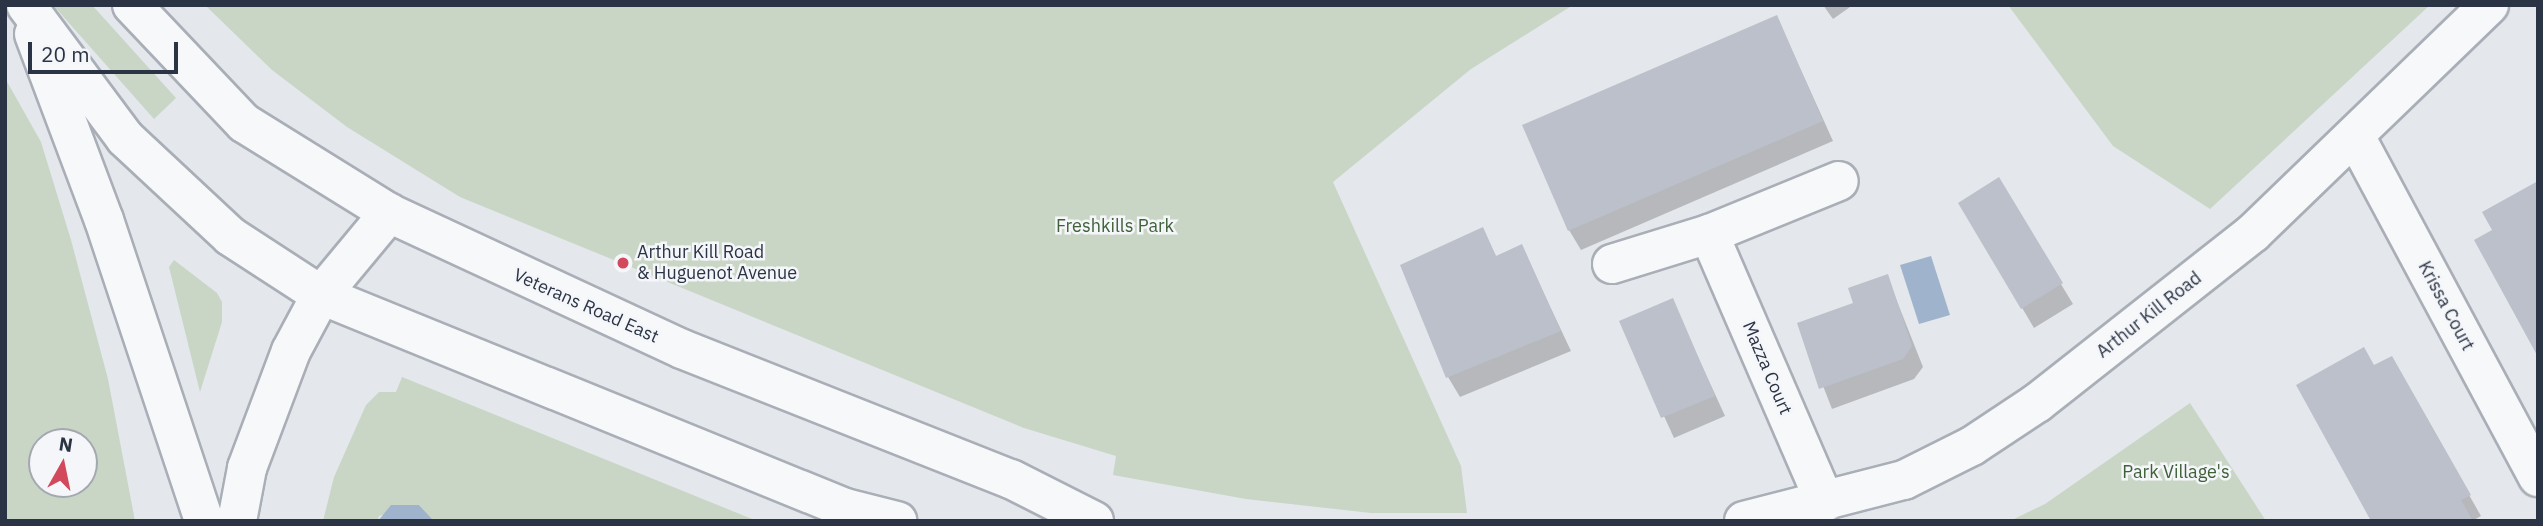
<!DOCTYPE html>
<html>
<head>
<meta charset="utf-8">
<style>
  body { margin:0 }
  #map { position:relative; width:2543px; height:526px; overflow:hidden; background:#e4e7ec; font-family:"IBM Plex Sans",sans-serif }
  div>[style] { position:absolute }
  .green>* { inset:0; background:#c9d6c5 }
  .water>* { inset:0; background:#9fb4cc }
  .shadow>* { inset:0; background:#0003 }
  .building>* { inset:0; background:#bbc0ca }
  .roads { filter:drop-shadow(2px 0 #a9aeb7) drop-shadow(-2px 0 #a9aeb7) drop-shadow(0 2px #a9aeb7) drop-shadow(0 -2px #a9aeb7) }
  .minor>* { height:38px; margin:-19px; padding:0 19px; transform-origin:19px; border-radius:19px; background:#f7f8fa }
  .tertiary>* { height:38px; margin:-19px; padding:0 19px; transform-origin:19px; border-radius:19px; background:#f7f8fa }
  .dots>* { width:19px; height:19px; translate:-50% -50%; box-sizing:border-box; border:4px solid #f4f6f9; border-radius:50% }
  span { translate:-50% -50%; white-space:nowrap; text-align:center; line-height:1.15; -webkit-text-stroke:5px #f4f6f9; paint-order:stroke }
  .park-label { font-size:18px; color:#3f6138 }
  .poi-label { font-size:18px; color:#2b3445 }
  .left { translate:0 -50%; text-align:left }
  .street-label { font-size:18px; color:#2b3445 }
  .frame { position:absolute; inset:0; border:7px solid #2b3445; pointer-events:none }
  .north { position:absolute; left:28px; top:428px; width:70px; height:70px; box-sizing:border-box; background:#f4f6f9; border:2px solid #a4a8b1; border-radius:50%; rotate:9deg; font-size:19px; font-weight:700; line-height:28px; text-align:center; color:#2b3445 }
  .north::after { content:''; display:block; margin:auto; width:24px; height:32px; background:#d1495b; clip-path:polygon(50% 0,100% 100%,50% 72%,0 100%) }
  .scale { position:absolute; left:28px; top:42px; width:150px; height:32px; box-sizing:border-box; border:4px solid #2b3445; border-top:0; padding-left:9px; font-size:21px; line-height:24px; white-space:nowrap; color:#2b3445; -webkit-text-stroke:5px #f4f6f9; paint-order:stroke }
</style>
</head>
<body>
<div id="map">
  <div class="green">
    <div style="clip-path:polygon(53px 5px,92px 5px,176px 98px,154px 119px)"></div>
    <div style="clip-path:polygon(205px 5px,1573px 5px,1471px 69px,1333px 182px,1461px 466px,1467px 513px,1371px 513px,1246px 499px,1113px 475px,1116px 456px,1024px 428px,460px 197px,347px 127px,272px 70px)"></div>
    <div style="clip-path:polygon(2008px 5px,2430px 5px,2210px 209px,2113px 146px)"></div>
    <div style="clip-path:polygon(evenodd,5px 78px,41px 142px,71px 240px,108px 379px,135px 521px,5px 521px,5px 78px,84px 442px,84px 484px,42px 484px,42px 442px,84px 442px)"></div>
    <div style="clip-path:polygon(174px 260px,217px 293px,222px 302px,222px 322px,200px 392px,169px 267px)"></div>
    <div style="clip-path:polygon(402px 377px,757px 521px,434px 521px,419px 505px,379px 516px,378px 521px,323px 521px,334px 477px,366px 405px,379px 392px,396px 392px)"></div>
    <div style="clip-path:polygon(2190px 403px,2266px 521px,2010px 521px,2045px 504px)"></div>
  </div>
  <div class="water">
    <div style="clip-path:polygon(1931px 256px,1950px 315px,1919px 324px,1900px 265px)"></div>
    <div style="clip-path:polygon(391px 505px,419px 505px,434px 521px,378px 521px)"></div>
  </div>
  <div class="shadow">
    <div style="clip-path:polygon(1823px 5px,1853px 5px,1833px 19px)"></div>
    <div style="clip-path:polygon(1777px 17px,1833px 141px,1581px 250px,1569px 230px)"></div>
    <div style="clip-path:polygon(1998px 180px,2073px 304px,2034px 328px,1960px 203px)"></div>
    <div style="clip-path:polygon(1482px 229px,1497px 258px,1522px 247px,1571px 351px,1460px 397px,1448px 377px)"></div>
    <div style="clip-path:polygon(1887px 276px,1923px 367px,1914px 379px,1832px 409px,1799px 324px,1855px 304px)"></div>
    <div style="clip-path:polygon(1672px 300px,1725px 416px,1674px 438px,1621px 322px)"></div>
    <div style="clip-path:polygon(2391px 358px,2481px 516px,2472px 521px,2374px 367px)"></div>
  </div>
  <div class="building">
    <div style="clip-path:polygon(1777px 15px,1823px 121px,1568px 231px,1522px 125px)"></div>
    <div style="clip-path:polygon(1999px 177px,2063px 283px,2021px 309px,1958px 203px)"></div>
    <div style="clip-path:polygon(2538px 181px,2538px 357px,2474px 240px,2492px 230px,2482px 212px)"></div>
    <div style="clip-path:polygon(1483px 227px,1496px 256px,1522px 244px,1561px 331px,1446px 378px,1400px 265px)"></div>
    <div style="clip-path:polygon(1888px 274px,1912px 346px,1903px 359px,1819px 389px,1797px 323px,1853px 303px,1848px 288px)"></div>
    <div style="clip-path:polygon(1673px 298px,1715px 396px,1661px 418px,1619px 321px)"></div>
    <div style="clip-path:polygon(2364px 347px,2374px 365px,2392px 356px,2471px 495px,2461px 500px,2473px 521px,2371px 521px,2296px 385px)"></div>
  </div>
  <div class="roads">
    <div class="minor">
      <div style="left:2355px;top:136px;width:387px;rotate:61.8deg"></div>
      <div style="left:1709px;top:234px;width:292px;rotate:66.6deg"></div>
      <div style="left:1612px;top:264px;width:102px;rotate:-17.2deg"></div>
      <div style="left:1709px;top:234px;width:140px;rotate:-22.2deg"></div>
    </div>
    <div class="tertiary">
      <div style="left:26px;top:5px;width:166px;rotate:53.3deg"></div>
      <div style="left:125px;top:138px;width:144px;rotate:43deg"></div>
      <div style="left:230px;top:236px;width:108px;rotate:33deg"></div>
      <div style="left:321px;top:295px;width:566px;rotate:22.12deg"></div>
      <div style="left:845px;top:508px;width:54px;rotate:14deg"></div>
      <div style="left:132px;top:5px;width:163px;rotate:46.5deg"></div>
      <div style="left:244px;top:123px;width:171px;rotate:31.8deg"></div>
      <div style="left:389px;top:213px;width:323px;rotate:24.9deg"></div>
      <div style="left:682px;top:349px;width:354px;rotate:21.6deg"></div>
      <div style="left:1011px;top:479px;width:93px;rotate:26.8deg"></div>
      <div style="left:34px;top:34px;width:199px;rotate:69.4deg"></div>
      <div style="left:104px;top:220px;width:317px;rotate:71.6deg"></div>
      <div style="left:237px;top:521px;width:54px;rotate:-79.3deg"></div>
      <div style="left:247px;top:468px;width:125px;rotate:-69.4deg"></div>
      <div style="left:291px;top:351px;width:64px;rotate:-61.8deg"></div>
      <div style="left:321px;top:295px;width:107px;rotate:-50.3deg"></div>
      <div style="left:1744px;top:521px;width:165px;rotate:-14.4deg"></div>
      <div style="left:1904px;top:480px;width:76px;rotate:-26.6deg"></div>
      <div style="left:1972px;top:446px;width:78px;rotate:-33.5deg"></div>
      <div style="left:2037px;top:403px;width:275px;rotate:-38.2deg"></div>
      <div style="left:2253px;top:233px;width:328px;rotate:-44deg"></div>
    </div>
  </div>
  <div class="dots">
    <div style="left:623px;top:263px;background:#d1495b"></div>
  </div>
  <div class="park-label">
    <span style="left:1115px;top:226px">Freshkills Park</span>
    <span style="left:2176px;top:472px">Park Village's</span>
  </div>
  <div class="poi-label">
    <span class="left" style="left:637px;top:263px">Arthur Kill Road<br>&amp; Huguenot Avenue</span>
  </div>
  <div class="street-label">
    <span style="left:586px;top:306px;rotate:24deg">Veterans Road East</span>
    <span style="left:2446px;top:306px;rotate:62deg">Krissa Court</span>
    <span style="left:2149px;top:315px;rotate:-38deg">Arthur Kill Road</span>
    <span style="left:1767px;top:368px;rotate:67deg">Mazza Court</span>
  </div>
  <div class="frame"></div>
  <div class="north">N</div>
  <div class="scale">20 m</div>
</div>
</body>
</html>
